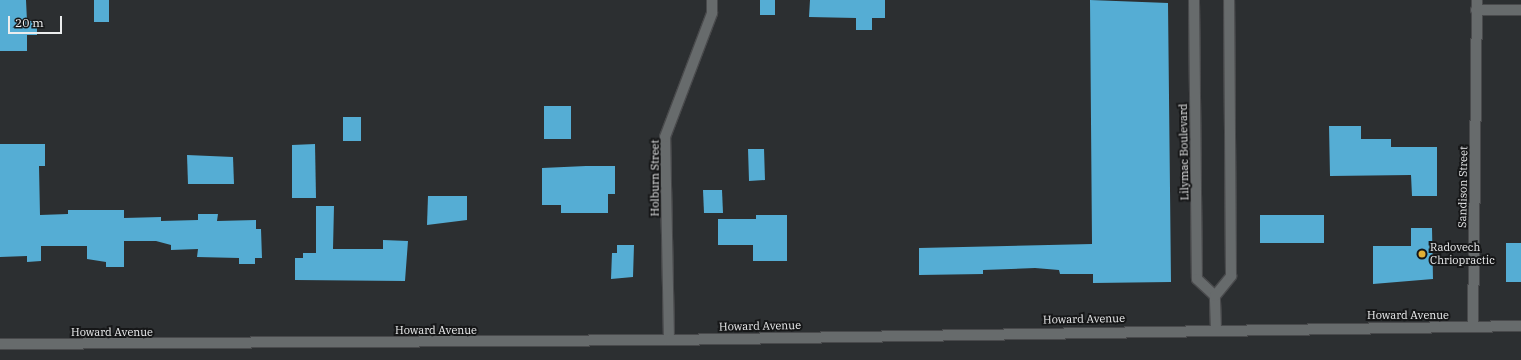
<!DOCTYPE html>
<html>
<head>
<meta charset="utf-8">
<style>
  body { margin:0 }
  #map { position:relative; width:1521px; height:360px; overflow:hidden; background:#2c2f31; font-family:"IBM Plex Serif",serif }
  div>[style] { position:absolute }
  .building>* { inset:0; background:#55add4 }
  .roads { filter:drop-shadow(1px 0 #494a4c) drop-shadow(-1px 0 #494a4c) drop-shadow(0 1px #494a4c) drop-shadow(0 -1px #494a4c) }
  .minor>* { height:10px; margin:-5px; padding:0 5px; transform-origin:5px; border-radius:5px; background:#676b6c }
  .tertiary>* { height:10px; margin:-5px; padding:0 5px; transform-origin:5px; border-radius:5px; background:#676b6c }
  .dots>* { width:11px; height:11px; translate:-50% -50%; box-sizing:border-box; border:2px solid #161718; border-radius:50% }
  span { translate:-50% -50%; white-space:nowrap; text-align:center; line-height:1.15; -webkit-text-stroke:4px #161718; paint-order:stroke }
  .street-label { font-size:11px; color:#ecedee }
  .poi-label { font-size:11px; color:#ecedee }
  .left { translate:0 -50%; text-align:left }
  .scale { position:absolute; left:8px; top:16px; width:54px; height:18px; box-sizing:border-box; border:2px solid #ecedee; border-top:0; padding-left:5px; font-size:12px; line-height:14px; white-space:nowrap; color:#ecedee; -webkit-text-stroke:3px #161718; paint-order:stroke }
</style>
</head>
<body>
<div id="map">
  <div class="building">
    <div style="clip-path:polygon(0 0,26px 0,27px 21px,37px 21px,37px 35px,27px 35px,27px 51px,0 51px)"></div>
    <div style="clip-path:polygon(94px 0,109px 0,109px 22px,94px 22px)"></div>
    <div style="clip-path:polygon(760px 0,775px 0,775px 15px,760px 15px)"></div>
    <div style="clip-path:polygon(810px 0,885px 0,885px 18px,872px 18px,872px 30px,856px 30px,856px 18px,809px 17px)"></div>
    <div style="clip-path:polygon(1090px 0,1168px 3px,1171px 282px,1093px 283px,1093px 274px,1060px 274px,1059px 270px,1035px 268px,983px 270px,983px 274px,919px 275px,919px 248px,1092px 244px)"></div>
    <div style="clip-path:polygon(544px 106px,571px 106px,571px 139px,544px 139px)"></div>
    <div style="clip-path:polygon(343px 117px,361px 117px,361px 141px,343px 141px)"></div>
    <div style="clip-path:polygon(1329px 126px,1361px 126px,1361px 139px,1391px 139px,1391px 147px,1437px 147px,1437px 196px,1412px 196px,1411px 175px,1330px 176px)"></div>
    <div style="clip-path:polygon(0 144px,45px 144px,45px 166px,39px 166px,40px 215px,68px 214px,68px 210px,124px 210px,124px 218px,161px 217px,161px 221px,198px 220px,198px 214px,218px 214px,217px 221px,256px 220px,256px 229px,261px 229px,262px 258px,255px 258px,255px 264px,239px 264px,239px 258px,197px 257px,198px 249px,171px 250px,171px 245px,156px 241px,124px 241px,124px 267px,106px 267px,106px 262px,87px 259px,87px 246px,41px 246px,41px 261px,27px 262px,27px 256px,0 257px)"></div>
    <div style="clip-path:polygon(315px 144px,316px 198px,292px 198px,292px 145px)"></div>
    <div style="clip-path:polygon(748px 149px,764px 149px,765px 180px,749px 181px)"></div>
    <div style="clip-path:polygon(187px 155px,233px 157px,234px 184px,188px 184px)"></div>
    <div style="clip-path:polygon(586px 166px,615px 166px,615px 194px,608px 194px,608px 213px,561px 213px,561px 205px,542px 205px,542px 168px)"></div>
    <div style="clip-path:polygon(703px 190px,722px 190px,723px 213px,704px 213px)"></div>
    <div style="clip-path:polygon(428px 196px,467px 196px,467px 220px,427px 225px)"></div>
    <div style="clip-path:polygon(316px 206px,334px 206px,333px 249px,383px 249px,383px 240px,408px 241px,405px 281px,295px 280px,295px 258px,303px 258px,303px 253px,316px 253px)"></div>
    <div style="clip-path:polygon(756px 215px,787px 215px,787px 261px,753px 261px,753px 245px,718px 245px,718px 219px,756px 219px)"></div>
    <div style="clip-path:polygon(1260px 215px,1324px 215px,1324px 243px,1260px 243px)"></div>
    <div style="clip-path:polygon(1411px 228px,1432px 228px,1433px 279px,1373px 284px,1373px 246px,1411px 246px)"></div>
    <div style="clip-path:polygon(1506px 243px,1521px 243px,1521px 282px,1506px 282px)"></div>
    <div style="clip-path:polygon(617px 245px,634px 245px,633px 277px,611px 279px,612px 253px,617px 253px)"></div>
  </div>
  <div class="roads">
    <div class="minor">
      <div style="left:1194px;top:0;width:279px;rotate:89.4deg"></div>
      <div style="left:1197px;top:279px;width:25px;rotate:43deg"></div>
      <div style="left:1476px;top:10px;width:45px"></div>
      <div style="left:1473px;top:327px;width:327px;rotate:-89.3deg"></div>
      <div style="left:1216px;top:329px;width:33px;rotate:-92deg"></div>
      <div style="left:1215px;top:296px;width:26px;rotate:-51deg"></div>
      <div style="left:1231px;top:276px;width:276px;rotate:-90.4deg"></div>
      <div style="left:669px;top:340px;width:203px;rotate:-91.1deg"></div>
      <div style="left:665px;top:137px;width:133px;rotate:-69.2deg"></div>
      <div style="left:712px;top:13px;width:13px;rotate:-90deg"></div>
    </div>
    <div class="tertiary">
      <div style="left:0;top:344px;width:669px;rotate:-0.34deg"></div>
      <div style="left:669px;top:340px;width:852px;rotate:-0.94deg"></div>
    </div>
  </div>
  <div class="dots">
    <div style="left:1422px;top:254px;background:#e2af34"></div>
  </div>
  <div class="street-label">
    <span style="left:1184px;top:152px;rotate:-91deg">Lilymac Boulevard</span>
    <span style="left:655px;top:178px;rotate:-90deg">Holburn Street</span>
    <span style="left:1463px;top:187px;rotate:-89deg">Sandison Street</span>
    <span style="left:1408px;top:315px">Howard Avenue</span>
    <span style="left:1084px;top:319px;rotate:-1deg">Howard Avenue</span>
    <span style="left:760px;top:326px;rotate:-1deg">Howard Avenue</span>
    <span style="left:436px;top:330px">Howard Avenue</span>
    <span style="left:112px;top:332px">Howard Avenue</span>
  </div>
  <div class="poi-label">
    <span class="left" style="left:1430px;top:254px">Radovech<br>Chriopractic</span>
  </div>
  <div class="scale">20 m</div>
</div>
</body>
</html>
